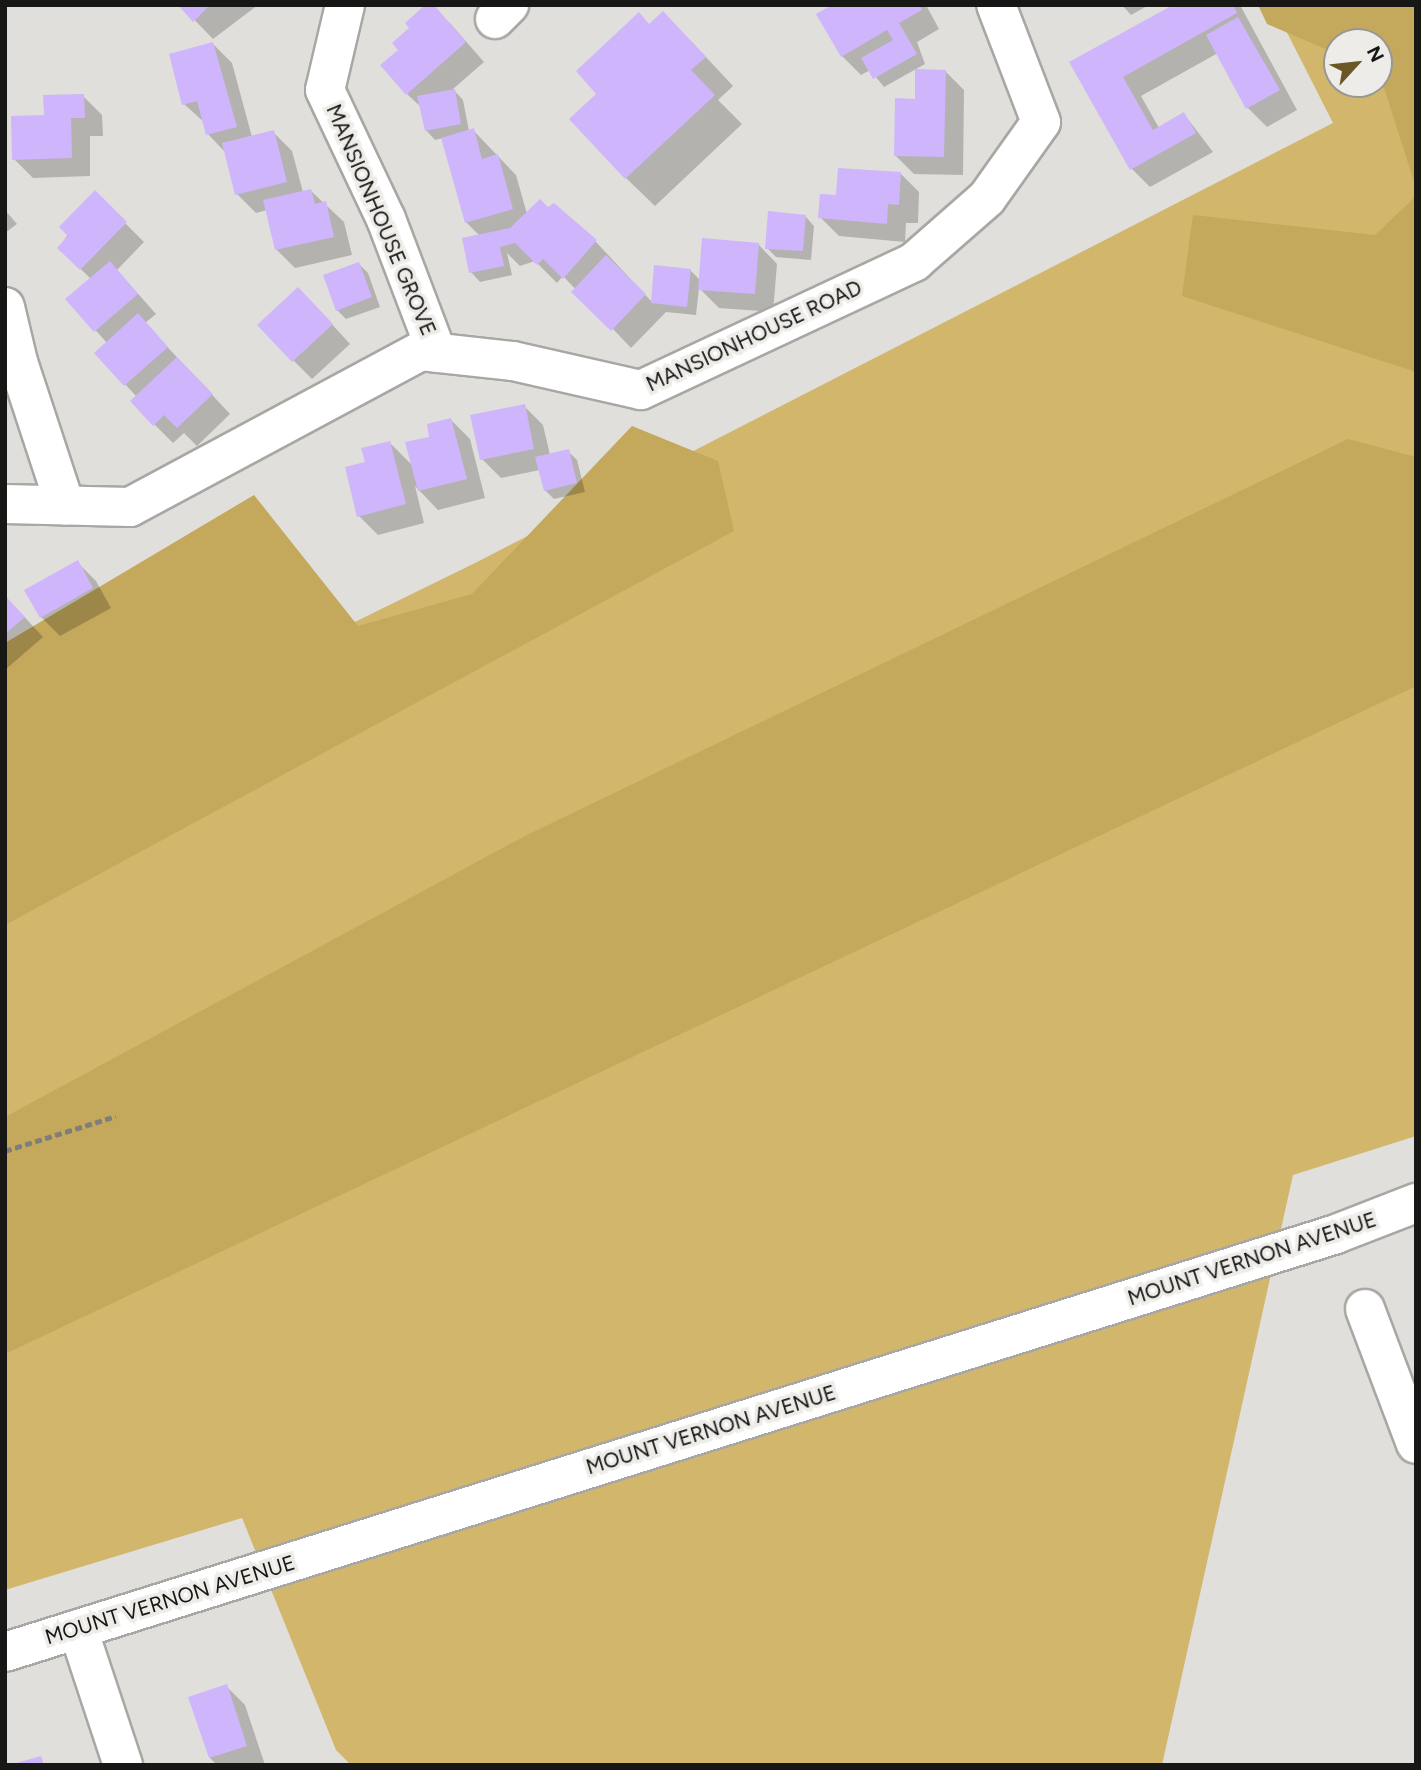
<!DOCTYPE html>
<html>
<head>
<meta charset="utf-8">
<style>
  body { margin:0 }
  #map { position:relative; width:1421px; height:1770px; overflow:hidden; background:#e0dfdb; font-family:Figtree,sans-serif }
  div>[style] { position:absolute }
  .green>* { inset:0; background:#d1b66c }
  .forest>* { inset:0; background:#c4a85b }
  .shadow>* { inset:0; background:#0003 }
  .building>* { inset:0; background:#cfb5fb }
  .path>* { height:4.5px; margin-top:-2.25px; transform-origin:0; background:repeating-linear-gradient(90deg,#7e7e7b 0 7px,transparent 0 10.5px) }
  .roads { filter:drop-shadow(2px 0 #a9a7a3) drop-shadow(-2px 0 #a9a7a3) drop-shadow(0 2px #a9a7a3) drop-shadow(0 -2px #a9a7a3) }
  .minor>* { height:38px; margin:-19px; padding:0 19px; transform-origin:19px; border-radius:19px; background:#fff }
  .major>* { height:38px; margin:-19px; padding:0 19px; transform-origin:19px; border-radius:19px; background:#fff }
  span { translate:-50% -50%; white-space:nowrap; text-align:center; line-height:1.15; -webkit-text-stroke:7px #edece8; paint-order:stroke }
  .street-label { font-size:21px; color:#171715 }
  .frame { position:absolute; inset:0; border:7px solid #171715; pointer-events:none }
  .north { position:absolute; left:1323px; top:28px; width:70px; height:70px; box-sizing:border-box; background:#edece8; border:2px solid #979794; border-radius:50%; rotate:63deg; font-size:19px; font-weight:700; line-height:28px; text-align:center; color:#171715 }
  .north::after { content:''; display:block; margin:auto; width:24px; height:32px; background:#6b5625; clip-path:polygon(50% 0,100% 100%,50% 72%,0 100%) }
</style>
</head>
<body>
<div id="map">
  <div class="green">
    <div style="clip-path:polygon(evenodd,1273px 5px,1416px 5px,1416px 1136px,1293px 1175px,1162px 1765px,351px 1765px,336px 1750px,242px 1518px,5px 1590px,5px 794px,477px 562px,1333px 123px,1273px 5px,1337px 42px,1379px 42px,1379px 84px,1337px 84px,1337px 42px)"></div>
  </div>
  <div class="forest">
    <div style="clip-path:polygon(1258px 5px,1416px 5px,1416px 188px,1379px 72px,1379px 42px,1337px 42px,1337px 54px,1267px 24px)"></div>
    <div style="clip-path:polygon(1416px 196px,1416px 372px,1182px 296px,1193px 215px,1375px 235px)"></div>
    <div style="clip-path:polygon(632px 426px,718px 461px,734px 531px,5px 925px,5px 643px,254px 495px,358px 626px,472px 594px)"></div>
    <div style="clip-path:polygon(1348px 439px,1416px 457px,1416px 686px,5px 1354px,5px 1117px,525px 836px)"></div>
  </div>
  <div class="shadow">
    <div style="clip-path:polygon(180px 5px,258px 5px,213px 39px)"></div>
    <div style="clip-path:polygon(835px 5px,926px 5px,939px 29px,917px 42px,925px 64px,884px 87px,870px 70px,861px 75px,842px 56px)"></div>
    <div style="clip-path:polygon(1122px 5px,1149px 5px,1131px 15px)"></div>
    <div style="clip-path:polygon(1177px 5px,1240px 5px,1297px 110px,1267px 127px,1248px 108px,1218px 53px,1141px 96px,1159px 128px,1184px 114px,1213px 152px,1150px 187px,1131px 168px,1072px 63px)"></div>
    <div style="clip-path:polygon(449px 22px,484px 62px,453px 89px,463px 100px,469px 131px,473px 130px,516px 175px,527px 214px,596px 242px,652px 302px,690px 270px,701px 281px,758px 244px,777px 264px,773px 312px,719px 308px,699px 288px,696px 315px,666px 312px,631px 348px,563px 276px,557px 283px,535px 261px,520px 266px,507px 253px,512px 275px,480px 282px,471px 272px,480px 236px,466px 222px,443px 138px,435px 140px,426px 130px,422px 108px,407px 94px)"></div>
    <div style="clip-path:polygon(691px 41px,733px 86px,718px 100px,742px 124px,655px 206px,626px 178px,598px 94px)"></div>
    <div style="clip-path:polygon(213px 44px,232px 63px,252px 137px,273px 132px,292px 151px,303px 192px,311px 191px,344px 222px,352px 255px,295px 268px,276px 249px,267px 210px,256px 213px,237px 194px,226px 153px,208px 134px,205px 123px,184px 104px)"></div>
    <div style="clip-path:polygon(945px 71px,964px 90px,963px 175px,914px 174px,895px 155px,916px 100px)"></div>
    <div style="clip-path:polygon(83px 96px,102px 115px,103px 136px,90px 136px,90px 176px,33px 178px,14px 159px,46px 117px)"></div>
    <div style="clip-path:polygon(900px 173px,919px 192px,918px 223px,906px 223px,905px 242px,839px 236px,820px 217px,838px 197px)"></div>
    <div style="clip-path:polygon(95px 193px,144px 242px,117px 270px,156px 314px,145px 323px,230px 414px,197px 446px,184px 433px,173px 443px,154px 424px,137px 397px,96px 353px,107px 343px,68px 299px,91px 279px,59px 248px)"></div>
    <div style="clip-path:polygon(5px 210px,17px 224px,5px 233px)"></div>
    <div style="clip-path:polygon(805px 216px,814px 226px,811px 260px,776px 257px,767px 248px)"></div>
    <div style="clip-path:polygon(359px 264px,368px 273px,380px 307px,346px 319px,337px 310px)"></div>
    <div style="clip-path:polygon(317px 308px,350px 344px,312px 379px,293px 360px)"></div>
    <div style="clip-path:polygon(524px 406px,543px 425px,550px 455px,568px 451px,577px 460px,585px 492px,554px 499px,545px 490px,540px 470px,501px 478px,482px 459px)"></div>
    <div style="clip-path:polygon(451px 420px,470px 439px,485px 498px,438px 510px,415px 486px,424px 523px,378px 535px,359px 516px,367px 463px,390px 443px,413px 466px)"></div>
    <div style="clip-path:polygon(77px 562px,96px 581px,111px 608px,60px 636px,41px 617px)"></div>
    <div style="clip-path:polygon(5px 596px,43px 637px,5px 670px)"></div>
    <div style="clip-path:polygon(226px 1686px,245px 1705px,265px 1765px,217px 1765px,210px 1758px)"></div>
  </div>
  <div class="building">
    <div style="clip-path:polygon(178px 5px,210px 5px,193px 22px)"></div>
    <div style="clip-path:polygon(425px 5px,434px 5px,466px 42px,406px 95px,380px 65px,398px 50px,392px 43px,409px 28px,405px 23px)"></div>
    <div style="clip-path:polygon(832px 5px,919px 5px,922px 10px,899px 23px,917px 54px,873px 79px,861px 58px,893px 40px,887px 30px,841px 57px,816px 14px)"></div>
    <div style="clip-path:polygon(1173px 5px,1233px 5px,1237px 13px,1123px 77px,1153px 130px,1184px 112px,1196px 133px,1130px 170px,1069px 62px)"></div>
    <div style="clip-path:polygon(663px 11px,706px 57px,691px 70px,715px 95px,625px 179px,569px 119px,596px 94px,576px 71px,639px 12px,649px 24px)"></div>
    <div style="clip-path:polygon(1238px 17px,1280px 90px,1246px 109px,1206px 35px)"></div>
    <div style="clip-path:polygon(213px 42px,237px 127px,206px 135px,197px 101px,182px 105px,169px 54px)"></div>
    <div style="clip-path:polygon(915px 69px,946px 70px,944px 157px,894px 156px,895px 98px,915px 99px)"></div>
    <div style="clip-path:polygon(455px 89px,461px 124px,425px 131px,417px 96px)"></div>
    <div style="clip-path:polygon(84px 94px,85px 118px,71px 118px,72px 158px,12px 160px,11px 116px,44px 115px,43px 95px)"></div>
    <div style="clip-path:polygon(474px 128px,482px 159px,498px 154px,513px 209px,465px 223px,441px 138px)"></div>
    <div style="clip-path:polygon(274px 130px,287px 182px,235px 195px,222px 143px)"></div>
    <div style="clip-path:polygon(838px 168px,901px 172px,899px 205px,888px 204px,887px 224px,818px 218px,820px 194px,836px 195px)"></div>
    <div style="clip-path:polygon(311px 189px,315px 204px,326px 201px,334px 237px,275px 250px,263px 200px)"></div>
    <div style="clip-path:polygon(95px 190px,127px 222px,80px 270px,57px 248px,68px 236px,59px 227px)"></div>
    <div style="clip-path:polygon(540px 199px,548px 207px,554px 203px,597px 240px,563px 279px,543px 259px,537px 265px,515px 243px,500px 247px,504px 266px,469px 273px,462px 238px,510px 228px)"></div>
    <div style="clip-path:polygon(768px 211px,806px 215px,803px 251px,765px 249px)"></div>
    <div style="clip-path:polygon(702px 238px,759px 243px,755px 294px,698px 290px)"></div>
    <div style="clip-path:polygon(606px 255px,646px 294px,611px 331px,571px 292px)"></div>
    <div style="clip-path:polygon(110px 261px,138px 294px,94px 332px,65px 299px)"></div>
    <div style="clip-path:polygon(359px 262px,372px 297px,336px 311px,323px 275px)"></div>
    <div style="clip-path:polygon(654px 265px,691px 269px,687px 307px,651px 303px)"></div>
    <div style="clip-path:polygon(298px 287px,333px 324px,292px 362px,257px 325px)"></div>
    <div style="clip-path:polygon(138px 313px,168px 347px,124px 386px,94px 353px)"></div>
    <div style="clip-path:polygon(177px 357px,213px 394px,177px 428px,164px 415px,153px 426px,130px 401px)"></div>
    <div style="clip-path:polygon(525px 404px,534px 449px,480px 460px,470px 415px)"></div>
    <div style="clip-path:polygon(451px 418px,467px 479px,418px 491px,405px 442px,429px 437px,427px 424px)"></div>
    <div style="clip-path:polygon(390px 441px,406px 504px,357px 517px,345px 467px,365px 462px,361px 448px)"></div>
    <div style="clip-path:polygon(569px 449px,577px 483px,544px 491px,535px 457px)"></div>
    <div style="clip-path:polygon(78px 560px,93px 588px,40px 618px,24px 590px)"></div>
    <div style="clip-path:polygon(5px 596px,25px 617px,5px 634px)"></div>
    <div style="clip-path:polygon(227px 1684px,247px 1746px,209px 1758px,188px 1697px)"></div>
    <div style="clip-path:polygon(41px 1756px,44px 1765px,13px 1765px,13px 1764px)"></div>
  </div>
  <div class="path">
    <div style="left:5px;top:1151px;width:116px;rotate:-17.5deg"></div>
  </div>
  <div class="roads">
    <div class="minor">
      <div style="left:345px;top:5px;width:87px;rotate:103.2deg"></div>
      <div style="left:325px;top:90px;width:143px;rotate:64.7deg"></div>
      <div style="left:386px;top:219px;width:143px;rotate:69.2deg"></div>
      <div style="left:495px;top:19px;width:20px;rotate:-45deg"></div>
      <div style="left:5px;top:307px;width:57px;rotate:76.7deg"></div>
      <div style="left:18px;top:362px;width:151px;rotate:71.8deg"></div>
      <div style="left:5px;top:504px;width:125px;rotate:1.4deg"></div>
      <div style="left:130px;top:507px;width:330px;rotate:-28.2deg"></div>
      <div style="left:421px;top:351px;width:93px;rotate:6.2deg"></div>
      <div style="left:513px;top:361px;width:131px;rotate:12.8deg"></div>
      <div style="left:641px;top:390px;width:302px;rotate:-25.1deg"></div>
      <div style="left:914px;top:262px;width:97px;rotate:-41.2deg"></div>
      <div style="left:987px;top:198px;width:93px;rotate:-54.6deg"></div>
      <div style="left:1041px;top:122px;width:125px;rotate:-111deg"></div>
      <div style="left:1365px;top:1309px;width:144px;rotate:69.3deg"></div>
      <div style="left:78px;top:1629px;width:143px;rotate:71.7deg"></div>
    </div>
    <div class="major">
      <div style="left:5px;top:1652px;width:1395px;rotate:-17.43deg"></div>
      <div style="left:1336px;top:1234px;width:86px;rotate:-21.2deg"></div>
    </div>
  </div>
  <div class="street-label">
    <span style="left:381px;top:220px;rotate:67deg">MANSIONHOUSE GROVE</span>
    <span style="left:754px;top:336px;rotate:-25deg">MANSIONHOUSE ROAD</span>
    <span style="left:1252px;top:1259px;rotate:-18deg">MOUNT VERNON AVENUE</span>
    <span style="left:711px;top:1430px;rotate:-17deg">MOUNT VERNON AVENUE</span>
    <span style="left:170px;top:1600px;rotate:-17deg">MOUNT VERNON AVENUE</span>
  </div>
  <div class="frame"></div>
  <div class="north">N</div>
</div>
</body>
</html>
